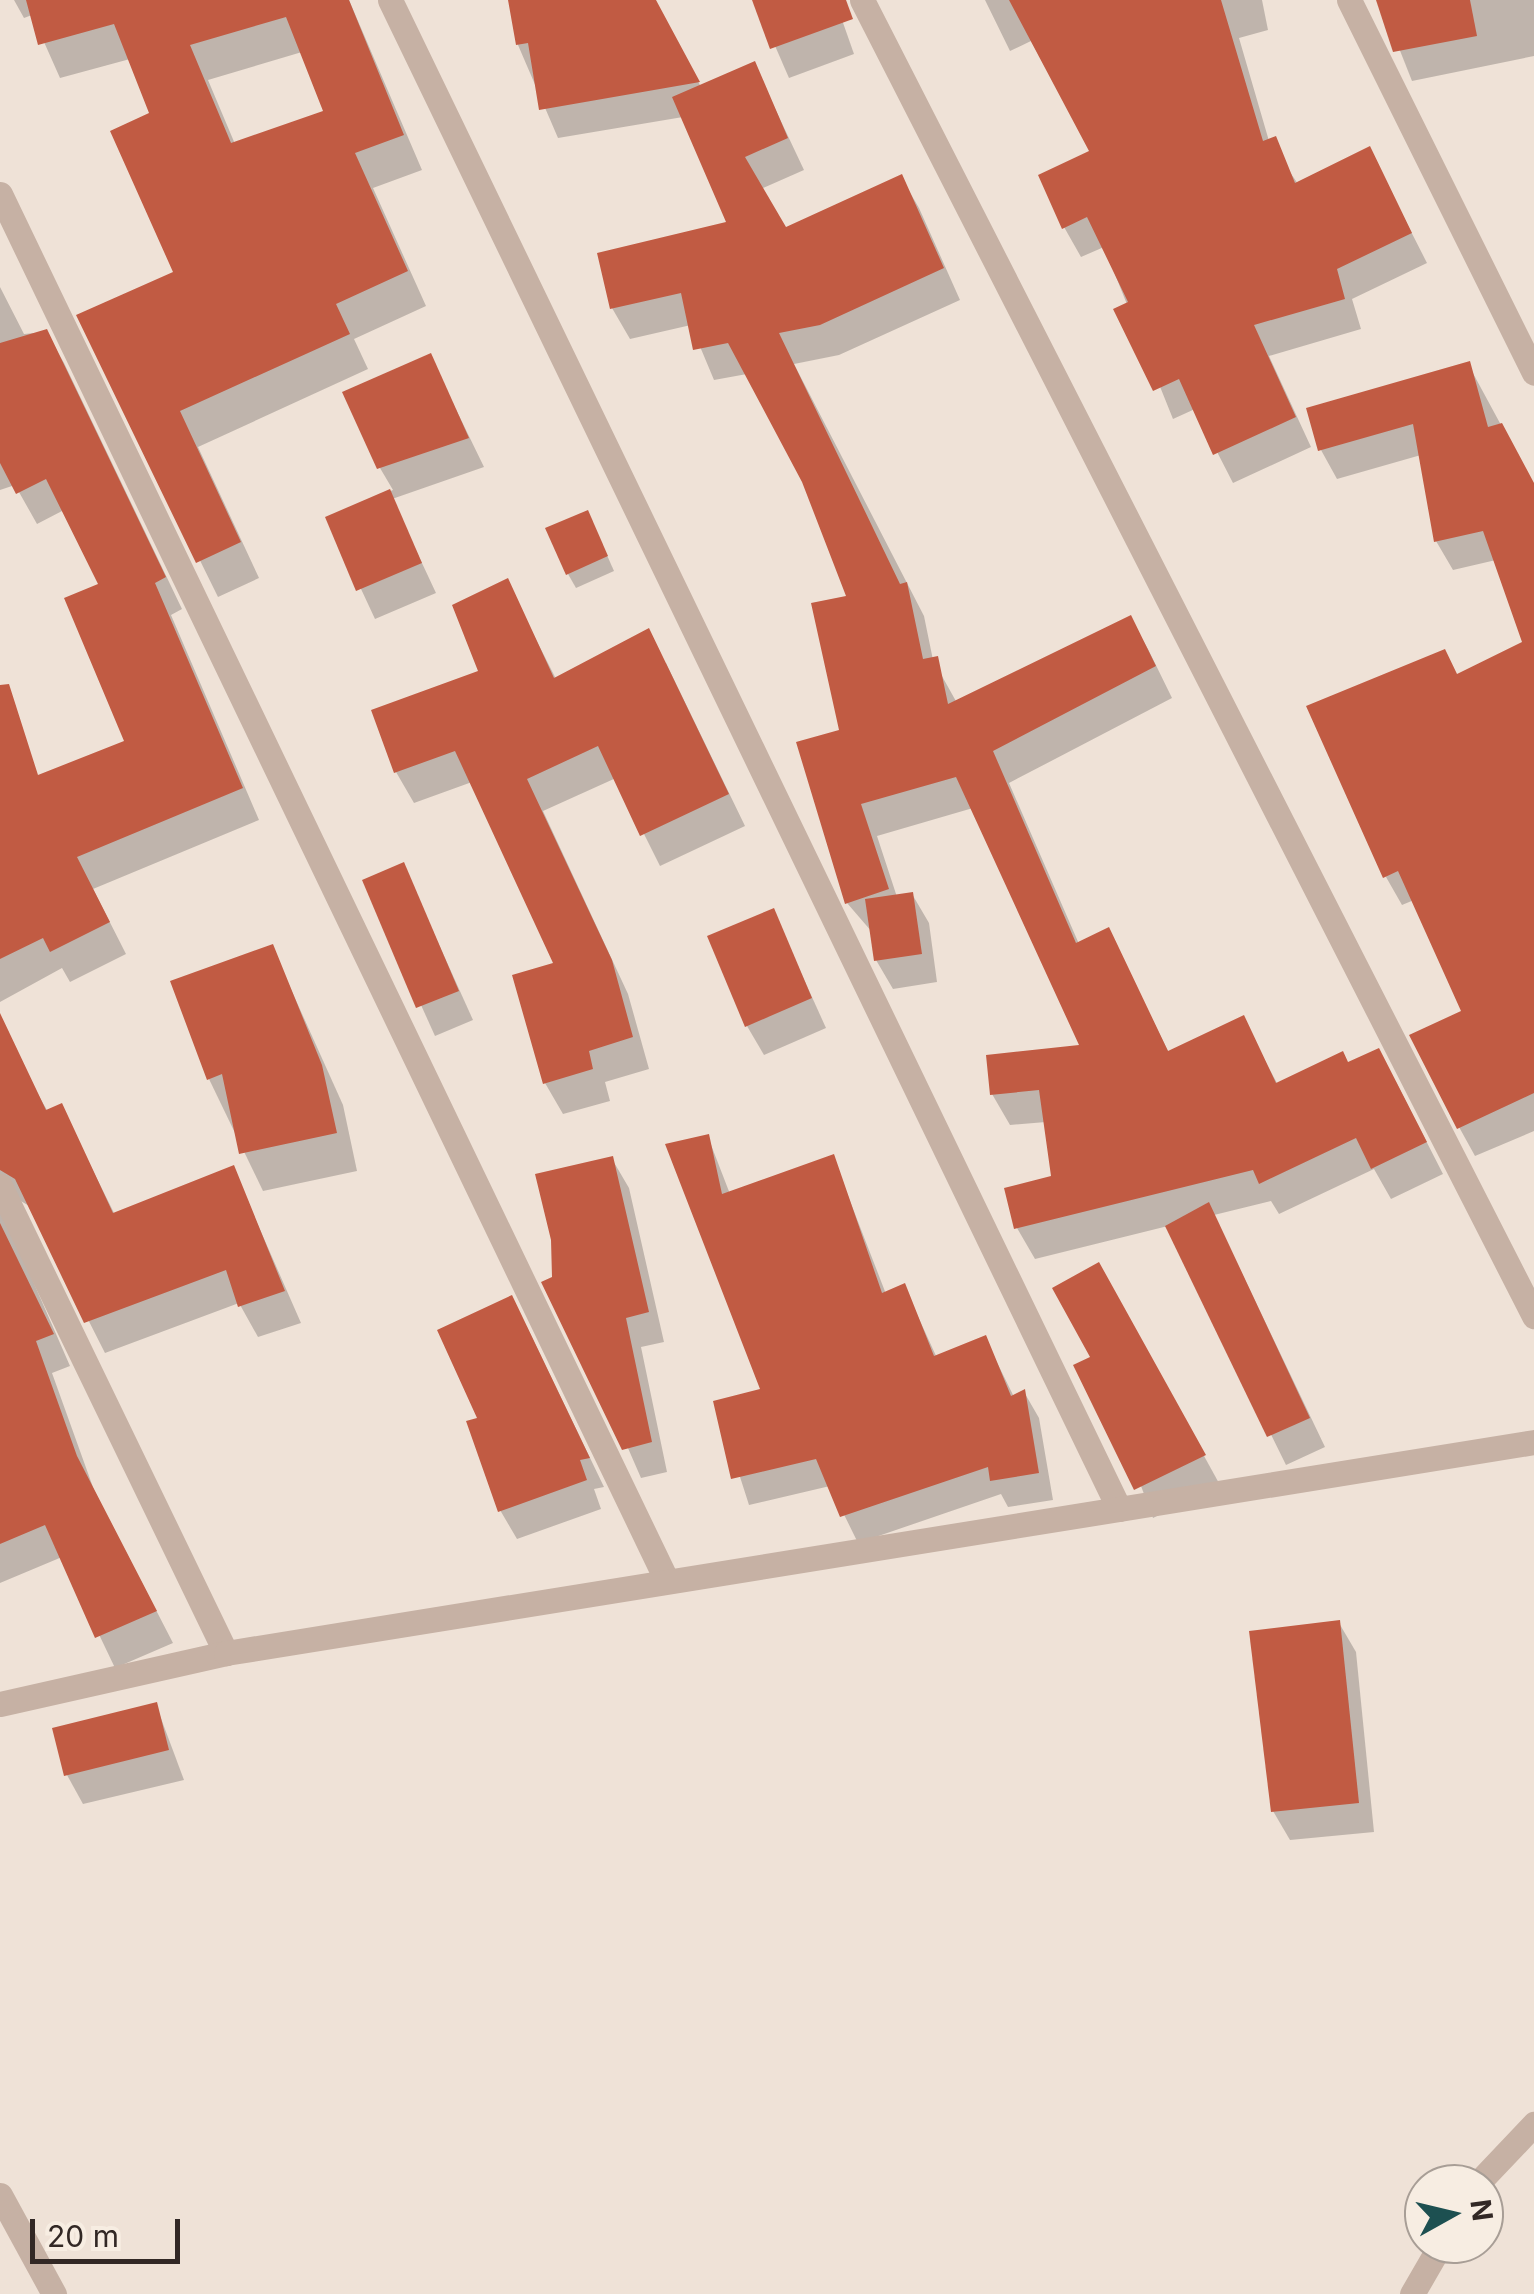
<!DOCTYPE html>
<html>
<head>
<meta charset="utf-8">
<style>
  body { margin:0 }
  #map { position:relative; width:1534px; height:2294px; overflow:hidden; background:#efe2d7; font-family:Inter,sans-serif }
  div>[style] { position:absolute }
  .shadow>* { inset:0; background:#0003 }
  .building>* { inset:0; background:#c15b43 }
  .minor>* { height:25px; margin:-12.5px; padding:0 12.5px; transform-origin:12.5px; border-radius:12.5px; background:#c6b1a4 }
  span { translate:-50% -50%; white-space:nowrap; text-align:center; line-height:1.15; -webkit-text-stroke:10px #f7ede2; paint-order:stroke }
  .north { position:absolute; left:1404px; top:2164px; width:100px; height:100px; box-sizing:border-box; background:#f7ede2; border:2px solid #a89e96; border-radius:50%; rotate:82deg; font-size:28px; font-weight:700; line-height:40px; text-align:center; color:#322825 }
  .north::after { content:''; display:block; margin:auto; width:35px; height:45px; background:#1d5051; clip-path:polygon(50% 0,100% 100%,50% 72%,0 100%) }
  .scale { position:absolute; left:30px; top:2219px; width:150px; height:45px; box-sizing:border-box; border:5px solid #322825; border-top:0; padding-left:12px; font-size:30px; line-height:35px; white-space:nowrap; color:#322825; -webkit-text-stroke:8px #f7ede2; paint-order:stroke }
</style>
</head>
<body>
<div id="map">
  <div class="shadow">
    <div style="clip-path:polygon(evenodd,14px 0,349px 0,422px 170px,373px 188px,426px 306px,354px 339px,368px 369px,198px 447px,259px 578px,218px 597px,80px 317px,176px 273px,152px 115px,130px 59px,60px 78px,32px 15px,24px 18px,14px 0,302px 52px,326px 112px,235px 144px,208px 80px,302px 52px)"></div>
    <div style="clip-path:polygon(510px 0,655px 0,701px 87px,754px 64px,804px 170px,761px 189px,785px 230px,901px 177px,919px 208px,960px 300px,839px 355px,794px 364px,924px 616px,933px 660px,957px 703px,1130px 618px,1148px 649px,1172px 698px,1009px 783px,1079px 944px,1108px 930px,1169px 1053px,1242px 1018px,1278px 1085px,1348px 1065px,1396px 1082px,1443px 1174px,1391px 1199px,1374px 1169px,1279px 1214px,1271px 1201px,1214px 1215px,1325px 1447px,1286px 1465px,1168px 1226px,1035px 1259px,1017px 1228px,1054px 1178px,1046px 1122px,1010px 1125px,992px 1094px,1082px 1047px,973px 808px,877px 836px,897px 897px,912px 894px,929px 923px,937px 982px,893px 989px,876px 960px,872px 932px,847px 903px,799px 744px,842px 732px,849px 598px,804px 481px,747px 374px,714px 380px,691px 325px,630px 339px,612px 308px,729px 224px,683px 117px,558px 138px,518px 45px)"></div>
    <div style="clip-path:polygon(755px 0,835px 0,854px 54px,789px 78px)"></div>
    <div style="clip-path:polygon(985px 0,1262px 0,1268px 30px,1239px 38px,1269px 141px,1298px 184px,1369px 149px,1427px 263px,1352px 299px,1361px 329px,1269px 356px,1311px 447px,1233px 483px,1195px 409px,1173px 419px,1104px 247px,1081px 257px,1064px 227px,1092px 152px,1031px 41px,1010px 51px)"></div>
    <div style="clip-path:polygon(1380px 0,1534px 0,1534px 56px,1412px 81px)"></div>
    <div style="clip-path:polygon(0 287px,24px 334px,46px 332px,64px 363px,182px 609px,171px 615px,259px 820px,93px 889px,126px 954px,70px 982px,62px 968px,0 1002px,0 855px,128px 742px,102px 585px,64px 510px,37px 524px,15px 485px,0 490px)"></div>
    <div style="clip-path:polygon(430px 356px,484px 467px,392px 499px,436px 593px,375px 619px,328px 518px,393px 490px,380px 468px)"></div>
    <div style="clip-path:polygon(1468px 364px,1534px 486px,1534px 1131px,1475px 1156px,1459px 1127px,1464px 1012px,1414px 900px,1402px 905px,1386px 877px,1458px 676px,1526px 644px,1496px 560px,1453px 570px,1436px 541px,1421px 455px,1337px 479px,1321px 450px)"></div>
    <div style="clip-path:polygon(594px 526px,614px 571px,576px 588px,568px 574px)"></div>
    <div style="clip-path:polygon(507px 582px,556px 679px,666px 663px,745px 826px,660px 866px,616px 778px,543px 811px,628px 994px,649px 1069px,605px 1082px,610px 1101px,563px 1114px,545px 1083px,556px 965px,472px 782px,414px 803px,396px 772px,482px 672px)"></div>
    <div style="clip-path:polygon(403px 865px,473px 1020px,435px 1036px,365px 881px)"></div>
    <div style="clip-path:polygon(773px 911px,826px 1028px,764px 1055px,747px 1026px)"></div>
    <div style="clip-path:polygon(272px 947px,343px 1105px,357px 1171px,263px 1191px,209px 1079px)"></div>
    <div style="clip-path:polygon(25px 1071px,48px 1112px,61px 1106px,115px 1215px,233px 1168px,301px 1323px,258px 1337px,239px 1303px,105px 1353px,31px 1207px,19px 1200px,2px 1210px,70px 1366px,52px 1373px,94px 1490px,173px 1643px,115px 1668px,62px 1557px,0 1583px,0 1082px)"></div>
    <div style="clip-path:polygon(708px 1137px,730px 1194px,833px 1157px,886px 1294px,904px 1286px,937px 1358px,985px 1338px,1014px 1397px,1024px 1392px,1039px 1418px,1053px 1500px,1008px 1507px,1001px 1494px,858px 1543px,830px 1486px,749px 1505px,716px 1402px,763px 1391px)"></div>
    <div style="clip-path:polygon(612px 1159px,629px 1188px,664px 1342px,641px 1347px,667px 1472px,641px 1478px,554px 1278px)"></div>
    <div style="clip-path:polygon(1115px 1294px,1220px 1485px,1153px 1518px,1093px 1358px)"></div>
    <div style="clip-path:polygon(527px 1327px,604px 1487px,594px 1489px,601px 1509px,517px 1539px,500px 1510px,481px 1420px)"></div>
    <div style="clip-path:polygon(1339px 1623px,1356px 1652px,1374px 1832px,1290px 1840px,1273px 1811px)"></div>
    <div style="clip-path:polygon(156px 1705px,184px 1780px,83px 1804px,67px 1775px)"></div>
  </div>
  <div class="building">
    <div style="clip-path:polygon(evenodd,26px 0,349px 0,404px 135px,355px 153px,408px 271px,336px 304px,350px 334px,180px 411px,241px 542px,196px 563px,76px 315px,173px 272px,110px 131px,149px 113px,114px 24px,38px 45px,26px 0,286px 17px,323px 111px,231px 143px,190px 45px,286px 17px)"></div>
    <div style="clip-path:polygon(508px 0,656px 0,700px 82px,539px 110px,528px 43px,516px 45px)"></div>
    <div style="clip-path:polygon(752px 0,846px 0,853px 19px,770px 49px)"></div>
    <div style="clip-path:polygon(1009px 0,1221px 0,1263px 141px,1276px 136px,1295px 183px,1370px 146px,1412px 233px,1337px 269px,1345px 299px,1254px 325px,1296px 417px,1213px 455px,1179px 379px,1153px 391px,1113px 309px,1128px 302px,1087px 217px,1062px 229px,1038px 175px,1089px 151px)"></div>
    <div style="clip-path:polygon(1376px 0,1470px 0,1477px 36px,1393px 52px)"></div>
    <div style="clip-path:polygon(755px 61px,788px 138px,745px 157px,786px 227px,902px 174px,944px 268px,820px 325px,779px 333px,900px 584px,907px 582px,923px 659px,938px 656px,948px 704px,1131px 615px,1156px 666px,993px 751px,1076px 943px,1109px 927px,1168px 1051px,1244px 1015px,1276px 1083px,1343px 1051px,1348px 1062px,1379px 1048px,1427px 1142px,1371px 1169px,1356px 1138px,1259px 1184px,1253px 1170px,1014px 1229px,1004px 1188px,1051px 1176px,1039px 1090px,990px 1095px,986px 1055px,1079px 1045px,956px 777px,861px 804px,889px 889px,845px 904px,796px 742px,839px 730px,811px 603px,846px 596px,802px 482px,728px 343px,693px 350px,681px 293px,610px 309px,597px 253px,726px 222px,672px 97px)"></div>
    <div style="clip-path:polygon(47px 329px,166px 577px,155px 583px,243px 788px,77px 857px,110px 922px,50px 952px,43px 938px,0 959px,0 685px,9px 684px,38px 775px,124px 741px,64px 598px,98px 584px,46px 479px,16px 494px,0 463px,0 343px)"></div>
    <div style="clip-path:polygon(431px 353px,469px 438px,377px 469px,342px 392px)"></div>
    <div style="clip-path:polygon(1470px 361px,1488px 427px,1502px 423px,1534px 483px,1534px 1093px,1457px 1129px,1409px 1035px,1461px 1011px,1398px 871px,1383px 878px,1306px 706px,1445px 649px,1457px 674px,1522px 642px,1483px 531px,1434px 542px,1413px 424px,1318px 451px,1306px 408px)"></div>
    <div style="clip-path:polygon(390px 489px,422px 563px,356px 591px,325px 517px)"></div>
    <div style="clip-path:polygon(588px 510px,608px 556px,566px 575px,545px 528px)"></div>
    <div style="clip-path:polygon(508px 578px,554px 678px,649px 628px,729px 794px,640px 836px,598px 746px,527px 779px,612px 960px,633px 1037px,589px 1051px,593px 1069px,543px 1084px,512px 975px,553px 963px,455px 751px,394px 773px,371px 710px,478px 671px,452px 605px)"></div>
    <div style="clip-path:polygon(404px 862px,459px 991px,416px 1008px,362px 880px)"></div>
    <div style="clip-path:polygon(913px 892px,922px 954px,874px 961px,865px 899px)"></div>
    <div style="clip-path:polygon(774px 908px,812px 998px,745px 1027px,707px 936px)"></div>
    <div style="clip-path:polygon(273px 944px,322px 1065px,337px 1133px,239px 1154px,222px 1074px,207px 1080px,170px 981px)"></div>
    <div style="clip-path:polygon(0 1013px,46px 1110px,62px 1103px,113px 1213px,234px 1165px,285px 1291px,238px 1307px,226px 1270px,84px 1323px,15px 1179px,0 1170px)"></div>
    <div style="clip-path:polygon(709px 1134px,722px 1194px,834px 1154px,882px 1293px,905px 1283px,934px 1356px,986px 1335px,1011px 1396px,1025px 1389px,1039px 1473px,990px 1481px,988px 1467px,840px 1517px,816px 1459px,731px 1479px,713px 1401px,760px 1389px,665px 1144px)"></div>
    <div style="clip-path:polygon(613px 1156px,649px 1312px,626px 1318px,652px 1442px,622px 1450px,541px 1282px,552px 1277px,551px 1240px,535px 1174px)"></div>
    <div style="clip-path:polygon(1209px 1202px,1310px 1418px,1267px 1437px,1165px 1226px)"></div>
    <div style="clip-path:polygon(0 1223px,54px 1334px,36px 1341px,77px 1456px,157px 1611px,95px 1638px,45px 1525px,0 1544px)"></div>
    <div style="clip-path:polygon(1099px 1262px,1206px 1455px,1134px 1490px,1073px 1365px,1090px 1357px,1052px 1288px)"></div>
    <div style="clip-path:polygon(512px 1295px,590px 1458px,580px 1460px,587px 1480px,498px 1512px,466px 1421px,477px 1418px,437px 1330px)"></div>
    <div style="clip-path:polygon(1340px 1620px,1359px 1803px,1271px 1812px,1249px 1631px)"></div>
    <div style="clip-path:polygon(157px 1702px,169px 1750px,64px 1776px,52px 1728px)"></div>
  </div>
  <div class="minor">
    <div style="left:390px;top:0;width:1676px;rotate:64.21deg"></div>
    <div style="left:862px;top:0;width:1478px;rotate:62.95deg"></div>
    <div style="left:1349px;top:0;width:416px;rotate:63.6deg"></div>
    <div style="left:0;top:194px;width:1539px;rotate:64.32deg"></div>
    <div style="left:0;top:1186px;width:519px;rotate:64.18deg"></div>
    <div style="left:0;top:1704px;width:232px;rotate:-12.7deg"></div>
    <div style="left:226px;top:1653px;width:1325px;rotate:-9.16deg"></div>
    <div style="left:1477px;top:2184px;width:83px;rotate:-46.5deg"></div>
    <div style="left:0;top:2195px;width:113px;rotate:61.4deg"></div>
    <div style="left:1412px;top:2294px;width:58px;rotate:-59.9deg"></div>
  </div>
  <div class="north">N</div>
  <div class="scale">20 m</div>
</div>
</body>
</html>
